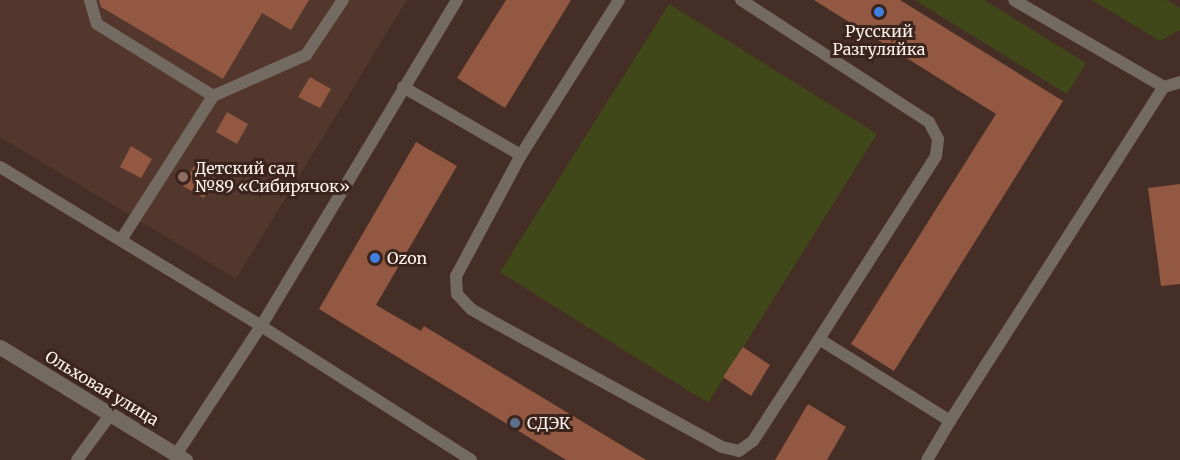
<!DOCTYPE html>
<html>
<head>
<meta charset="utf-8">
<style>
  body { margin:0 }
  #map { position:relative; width:1180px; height:460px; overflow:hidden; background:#452e26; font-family:Merriweather,serif }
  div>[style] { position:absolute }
  .built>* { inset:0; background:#53372c }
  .green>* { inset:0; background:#404819 }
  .building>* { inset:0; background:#925841 }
  .service>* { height:12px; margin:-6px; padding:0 6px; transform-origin:6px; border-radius:6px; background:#736a62 }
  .minor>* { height:15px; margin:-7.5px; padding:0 7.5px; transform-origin:7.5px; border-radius:7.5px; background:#736a62 }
  .dots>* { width:16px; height:16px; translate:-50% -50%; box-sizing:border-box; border:3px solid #3a241c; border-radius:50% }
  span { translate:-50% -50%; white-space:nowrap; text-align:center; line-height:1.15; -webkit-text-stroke:6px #3a241c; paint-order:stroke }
  .poi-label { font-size:16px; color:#fef2ee }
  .left { translate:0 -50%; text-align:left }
  .street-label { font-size:16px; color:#fef2ee }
</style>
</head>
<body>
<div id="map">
  <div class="built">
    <div style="clip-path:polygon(0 0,407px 0,236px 279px,0 137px)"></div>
  </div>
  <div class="green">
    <div style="clip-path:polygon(915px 0,984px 0,1086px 63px,1067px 94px)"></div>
    <div style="clip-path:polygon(1092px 0,1166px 0,1180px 8px,1180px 30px,1160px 41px)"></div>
    <div style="clip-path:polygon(669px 4px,877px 134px,708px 403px,500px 272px)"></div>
  </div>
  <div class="building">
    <div style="clip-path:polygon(99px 0,309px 0,291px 30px,262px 13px,223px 79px,101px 7px)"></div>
    <div style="clip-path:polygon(506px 0,571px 0,505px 108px,457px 78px)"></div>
    <div style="clip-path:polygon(814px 0,900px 0,1063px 101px,894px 371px,851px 344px,996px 114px)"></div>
    <div style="clip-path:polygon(310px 77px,331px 89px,320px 108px,298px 97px)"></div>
    <div style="clip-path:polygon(227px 112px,248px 124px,237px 144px,216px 132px)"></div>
    <div style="clip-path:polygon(416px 142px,457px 166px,376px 305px,421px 331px,424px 326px,646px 460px,566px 460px,319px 309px)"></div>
    <div style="clip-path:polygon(131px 146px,152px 159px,141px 178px,120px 167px)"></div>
    <div style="clip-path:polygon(194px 166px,215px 178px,204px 198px,183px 186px)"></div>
    <div style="clip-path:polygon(1180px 184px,1180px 284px,1161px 286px,1148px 188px)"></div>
    <div style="clip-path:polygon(743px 347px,770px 365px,751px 396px,723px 377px)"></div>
    <div style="clip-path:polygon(808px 404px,846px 427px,827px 460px,775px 460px)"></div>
  </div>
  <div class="service">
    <div style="left:90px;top:0;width:25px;rotate:74deg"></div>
    <div style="left:97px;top:24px;width:137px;rotate:31.8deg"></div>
    <div style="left:457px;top:0;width:380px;rotate:121deg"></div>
    <div style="left:261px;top:326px;width:249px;rotate:32.5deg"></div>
    <div style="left:403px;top:87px;width:136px;rotate:30deg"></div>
    <div style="left:521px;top:155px;width:137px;rotate:118.2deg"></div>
    <div style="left:456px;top:276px;width:18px;rotate:87deg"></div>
    <div style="left:457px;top:294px;width:21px;rotate:47deg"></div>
    <div style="left:471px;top:309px;width:22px;rotate:30deg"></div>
    <div style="left:490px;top:320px;width:264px;rotate:28.7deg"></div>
    <div style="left:722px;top:447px;width:17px;rotate:13deg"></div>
    <div style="left:739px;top:451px;width:17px;rotate:-36deg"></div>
    <div style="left:753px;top:441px;width:121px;rotate:-57.1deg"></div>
    <div style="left:819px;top:339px;width:217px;rotate:-57.4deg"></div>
    <div style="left:936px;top:156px;width:17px;rotate:-83deg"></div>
    <div style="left:938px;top:139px;width:19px;rotate:-118deg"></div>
    <div style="left:929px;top:122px;width:224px;rotate:-147deg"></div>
    <div style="left:1164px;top:87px;width:17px;rotate:-17deg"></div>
    <div style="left:521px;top:155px;width:183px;rotate:-57.7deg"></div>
    <div style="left:0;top:167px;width:306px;rotate:31.3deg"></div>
    <div style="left:261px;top:326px;width:154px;rotate:123.4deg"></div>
    <div style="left:121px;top:240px;width:171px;rotate:-57.4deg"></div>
    <div style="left:213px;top:96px;width:102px;rotate:-23.8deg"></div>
    <div style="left:306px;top:55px;width:66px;rotate:-56.1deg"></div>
    <div style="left:819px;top:339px;width:155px;rotate:32deg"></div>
    <div style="left:950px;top:421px;width:45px;rotate:120.5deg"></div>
    <div style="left:950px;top:421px;width:397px;rotate:-57.4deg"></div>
    <div style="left:1164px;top:87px;width:173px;rotate:-149.9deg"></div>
    <div style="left:77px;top:460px;width:56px;rotate:-53.7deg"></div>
  </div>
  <div class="minor">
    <div style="left:0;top:347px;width:217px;rotate:31.4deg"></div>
  </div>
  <div class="dots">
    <div style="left:879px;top:12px;background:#3f7fe0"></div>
    <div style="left:183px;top:177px;background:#8d6e63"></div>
    <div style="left:375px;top:258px;background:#3f7fe0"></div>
    <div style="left:515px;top:423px;background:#5c6f8a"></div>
  </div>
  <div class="poi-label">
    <span style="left:879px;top:40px">Русский<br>Разгуляйка</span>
    <span class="left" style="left:195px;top:177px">Детский сад<br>№89 «Сибирячок»</span>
    <span class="left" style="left:387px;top:258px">Ozon</span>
    <span class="left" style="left:527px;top:423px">СДЭК</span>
  </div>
  <div class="street-label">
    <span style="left:102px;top:388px;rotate:31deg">Ольховая улица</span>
  </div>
</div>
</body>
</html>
